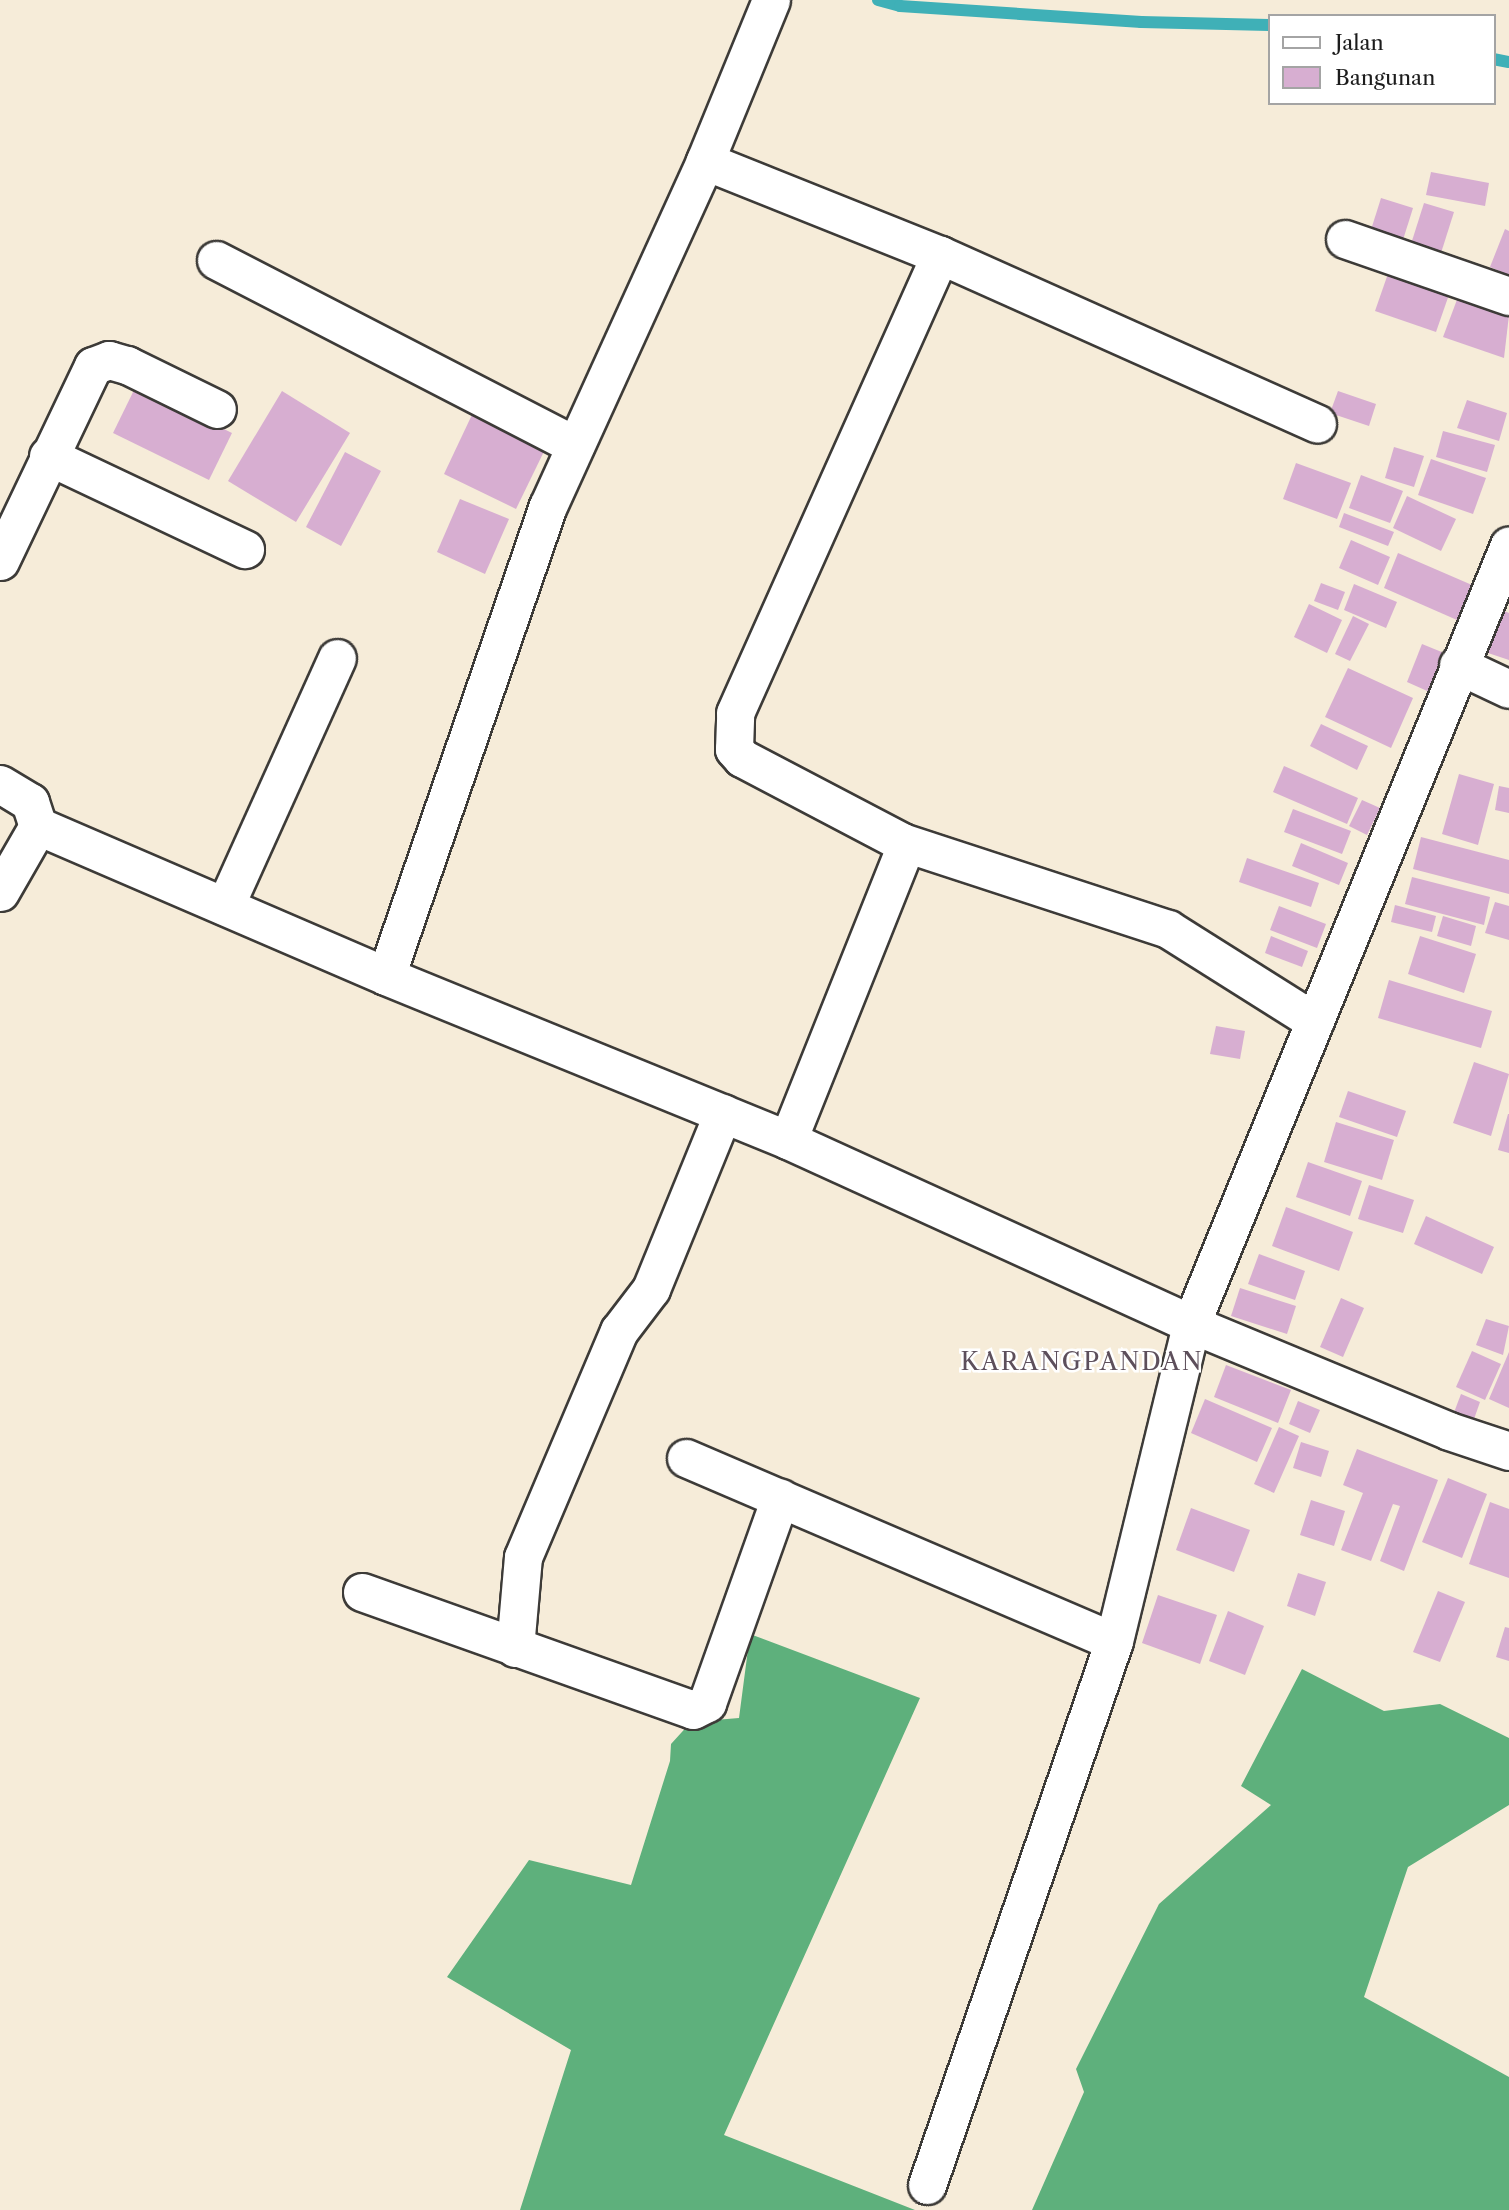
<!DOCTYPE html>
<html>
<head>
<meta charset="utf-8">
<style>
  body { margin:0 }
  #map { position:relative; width:1509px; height:2210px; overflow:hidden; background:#f6ecd9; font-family:"Libre Caslon Text",serif }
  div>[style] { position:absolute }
  .forest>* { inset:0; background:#5eb07c }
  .stream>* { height:12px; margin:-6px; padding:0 6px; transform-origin:6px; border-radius:6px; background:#3fb0b7 }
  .building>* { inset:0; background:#d7aed1 }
  .roads { filter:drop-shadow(2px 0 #3d3b38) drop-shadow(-2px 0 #3d3b38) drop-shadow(0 2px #3d3b38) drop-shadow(0 -2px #3d3b38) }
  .minor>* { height:37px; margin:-18.5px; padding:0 18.5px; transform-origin:18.5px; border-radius:18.5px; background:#fff }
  span { translate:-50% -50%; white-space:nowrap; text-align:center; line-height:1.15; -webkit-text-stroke:5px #fff; paint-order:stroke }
  .quarter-label { font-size:24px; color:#5d4f5b; letter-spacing:2px }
  .legend { position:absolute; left:1268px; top:14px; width:228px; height:91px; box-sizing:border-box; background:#fff; border:2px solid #a4a4a4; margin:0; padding:9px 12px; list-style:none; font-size:21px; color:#1c1c1c }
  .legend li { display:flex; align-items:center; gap:14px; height:35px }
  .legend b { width:35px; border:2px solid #a4a4a4 }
</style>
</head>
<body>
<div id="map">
  <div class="forest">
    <div style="clip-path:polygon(750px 1634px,920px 1698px,724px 2135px,915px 2210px,520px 2210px,571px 2050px,447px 1977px,529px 1860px,631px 1885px,670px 1761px,671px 1744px,691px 1722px,739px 1718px)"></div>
    <div style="clip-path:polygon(1302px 1669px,1384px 1711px,1440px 1704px,1509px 1738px,1509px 1805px,1408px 1867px,1364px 1997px,1509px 2077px,1509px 2210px,1032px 2210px,1084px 2092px,1076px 2069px,1159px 1904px,1271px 1805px,1241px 1786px)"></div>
  </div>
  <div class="stream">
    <div style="left:878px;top:0;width:23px;rotate:15deg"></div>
    <div style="left:900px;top:6px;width:242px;rotate:3.8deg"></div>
    <div style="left:1141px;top:22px;width:128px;rotate:1.3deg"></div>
    <div style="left:1493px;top:59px;width:16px;rotate:11deg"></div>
  </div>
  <div class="building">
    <div style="clip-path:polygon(1431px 172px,1489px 183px,1485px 206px,1426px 195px)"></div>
    <div style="clip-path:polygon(1381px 198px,1413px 208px,1402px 243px,1370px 233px)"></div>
    <div style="clip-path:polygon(1424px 203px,1454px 212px,1441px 253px,1411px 244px)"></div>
    <div style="clip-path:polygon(1505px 229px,1509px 231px,1509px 275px,1490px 267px)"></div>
    <div style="clip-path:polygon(1391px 265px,1452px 286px,1436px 332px,1375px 311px)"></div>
    <div style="clip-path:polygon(1458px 297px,1509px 315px,1504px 358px,1443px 337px)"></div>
    <div style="clip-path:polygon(136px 386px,232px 433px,209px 480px,113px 433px)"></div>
    <div style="clip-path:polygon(282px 391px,350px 433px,296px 522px,228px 481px)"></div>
    <div style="clip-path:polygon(1338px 391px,1376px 404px,1369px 426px,1330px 413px)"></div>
    <div style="clip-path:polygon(1467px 400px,1507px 413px,1499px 441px,1457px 428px)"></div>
    <div style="clip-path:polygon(478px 402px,551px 437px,516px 509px,444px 474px)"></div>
    <div style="clip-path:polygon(1443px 431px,1495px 445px,1487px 472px,1436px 457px)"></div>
    <div style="clip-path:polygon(1394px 447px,1424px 456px,1414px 487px,1385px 478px)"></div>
    <div style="clip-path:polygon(345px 452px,381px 471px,341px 546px,306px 527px)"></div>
    <div style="clip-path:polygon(1431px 459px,1486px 478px,1473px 514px,1418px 495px)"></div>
    <div style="clip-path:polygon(1296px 463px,1351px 483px,1337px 519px,1283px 499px)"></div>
    <div style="clip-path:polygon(1361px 475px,1403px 491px,1390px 523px,1349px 508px)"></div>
    <div style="clip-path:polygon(1407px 496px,1456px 519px,1441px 551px,1393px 528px)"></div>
    <div style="clip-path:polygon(460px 499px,509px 519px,485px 574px,437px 552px)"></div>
    <div style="clip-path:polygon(1344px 513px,1394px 532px,1388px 546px,1339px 527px)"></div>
    <div style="clip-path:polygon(1351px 540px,1390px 557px,1378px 585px,1339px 568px)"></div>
    <div style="clip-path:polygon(1398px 553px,1472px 585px,1457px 620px,1384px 588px)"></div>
    <div style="clip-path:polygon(1321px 583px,1345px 592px,1338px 610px,1314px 601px)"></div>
    <div style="clip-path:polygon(1354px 584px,1397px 602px,1386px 628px,1344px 610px)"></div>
    <div style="clip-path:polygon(1309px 604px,1342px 620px,1327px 653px,1294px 637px)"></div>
    <div style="clip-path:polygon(1502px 610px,1509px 613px,1509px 660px,1488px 653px)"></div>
    <div style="clip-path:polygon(1353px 616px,1369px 624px,1350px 661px,1335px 654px)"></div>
    <div style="clip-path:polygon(1422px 644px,1449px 655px,1434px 694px,1407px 682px)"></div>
    <div style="clip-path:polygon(1348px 668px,1413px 698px,1391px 748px,1325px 717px)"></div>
    <div style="clip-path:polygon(1321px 724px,1368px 746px,1357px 770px,1310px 746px)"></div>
    <div style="clip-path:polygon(1284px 766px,1358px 798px,1347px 824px,1273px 792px)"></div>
    <div style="clip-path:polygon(1459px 774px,1494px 784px,1478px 845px,1442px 834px)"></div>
    <div style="clip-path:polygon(1499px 786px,1509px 788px,1509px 813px,1495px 810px)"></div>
    <div style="clip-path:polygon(1362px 800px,1380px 808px,1367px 835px,1349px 826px)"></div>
    <div style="clip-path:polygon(1293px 809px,1351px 831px,1342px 854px,1284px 832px)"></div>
    <div style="clip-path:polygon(1421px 837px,1509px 860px,1509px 894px,1413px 869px)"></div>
    <div style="clip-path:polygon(1301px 843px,1348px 863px,1339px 885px,1292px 866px)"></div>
    <div style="clip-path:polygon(1247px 858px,1319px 883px,1311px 907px,1239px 882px)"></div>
    <div style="clip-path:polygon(1412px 877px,1490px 897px,1484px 925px,1405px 904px)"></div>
    <div style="clip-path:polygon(1495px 902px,1509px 906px,1509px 940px,1485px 933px)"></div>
    <div style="clip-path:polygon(1395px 905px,1436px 916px,1432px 932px,1391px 922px)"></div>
    <div style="clip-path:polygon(1279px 906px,1326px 924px,1317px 948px,1270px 930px)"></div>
    <div style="clip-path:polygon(1443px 916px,1476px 926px,1471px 946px,1437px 936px)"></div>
    <div style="clip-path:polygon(1271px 936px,1308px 951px,1302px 967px,1265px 953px)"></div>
    <div style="clip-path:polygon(1420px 936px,1476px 954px,1464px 993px,1408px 974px)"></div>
    <div style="clip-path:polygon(1389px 980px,1492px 1011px,1481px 1048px,1378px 1018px)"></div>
    <div style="clip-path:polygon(1216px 1026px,1245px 1031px,1240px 1059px,1210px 1054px)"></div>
    <div style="clip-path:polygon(1474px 1062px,1509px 1074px,1491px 1136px,1453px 1123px)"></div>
    <div style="clip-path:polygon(1348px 1091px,1406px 1111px,1397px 1137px,1339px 1117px)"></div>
    <div style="clip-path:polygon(1508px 1114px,1509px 1114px,1509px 1153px,1498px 1150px)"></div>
    <div style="clip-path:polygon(1336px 1122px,1394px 1140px,1382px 1180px,1324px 1162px)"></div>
    <div style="clip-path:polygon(1308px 1162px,1362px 1181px,1350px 1216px,1296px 1197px)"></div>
    <div style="clip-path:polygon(1369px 1185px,1414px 1200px,1403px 1233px,1358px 1219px)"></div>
    <div style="clip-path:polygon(1286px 1207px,1353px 1232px,1339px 1271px,1272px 1246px)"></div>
    <div style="clip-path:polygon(1426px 1216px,1494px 1247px,1482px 1274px,1414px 1244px)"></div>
    <div style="clip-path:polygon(1259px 1254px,1305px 1271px,1295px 1300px,1248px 1284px)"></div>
    <div style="clip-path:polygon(1240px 1288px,1296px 1306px,1287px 1334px,1231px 1316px)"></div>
    <div style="clip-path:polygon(1341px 1298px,1364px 1308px,1343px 1357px,1320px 1347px)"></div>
    <div style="clip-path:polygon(1486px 1319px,1509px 1326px,1503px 1355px,1476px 1345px)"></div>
    <div style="clip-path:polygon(1472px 1351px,1501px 1364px,1485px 1400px,1456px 1387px)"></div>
    <div style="clip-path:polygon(1509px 1352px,1509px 1408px,1489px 1399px)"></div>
    <div style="clip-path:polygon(1226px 1365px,1291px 1390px,1278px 1423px,1214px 1397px)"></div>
    <div style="clip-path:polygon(1461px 1394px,1480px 1402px,1473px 1422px,1453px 1415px)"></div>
    <div style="clip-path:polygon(1205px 1399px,1272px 1428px,1257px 1462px,1191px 1433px)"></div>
    <div style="clip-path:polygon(1298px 1401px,1320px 1410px,1310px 1433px,1289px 1424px)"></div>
    <div style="clip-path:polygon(1279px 1427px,1299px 1436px,1274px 1493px,1254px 1484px)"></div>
    <div style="clip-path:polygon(1301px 1442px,1329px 1451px,1321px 1477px,1293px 1468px)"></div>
    <div style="clip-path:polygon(1357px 1449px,1438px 1480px,1404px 1571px,1380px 1561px,1400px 1506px,1393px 1504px,1371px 1561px,1341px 1550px,1363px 1493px,1343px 1485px)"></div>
    <div style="clip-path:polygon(1448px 1478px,1487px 1494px,1462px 1558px,1422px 1542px)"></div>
    <div style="clip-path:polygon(1311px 1500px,1345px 1511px,1334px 1546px,1300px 1535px)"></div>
    <div style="clip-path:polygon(1490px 1502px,1509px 1509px,1509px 1578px,1469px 1564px)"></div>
    <div style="clip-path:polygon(1191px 1508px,1250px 1530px,1234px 1572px,1176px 1550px)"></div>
    <div style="clip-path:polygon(1298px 1573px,1326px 1582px,1315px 1616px,1287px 1606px)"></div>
    <div style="clip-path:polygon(1438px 1591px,1465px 1602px,1440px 1662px,1413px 1652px)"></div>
    <div style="clip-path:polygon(1158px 1595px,1217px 1615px,1200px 1664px,1142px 1643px)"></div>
    <div style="clip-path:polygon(1228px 1611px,1264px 1626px,1245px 1675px,1209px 1661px)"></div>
    <div style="clip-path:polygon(1505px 1627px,1509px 1628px,1509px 1661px,1496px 1657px)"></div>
  </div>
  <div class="roads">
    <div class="minor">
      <div style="left:705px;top:161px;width:253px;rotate:21.8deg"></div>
      <div style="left:940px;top:255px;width:413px;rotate:24.1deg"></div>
      <div style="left:1345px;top:239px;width:174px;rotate:19.2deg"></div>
      <div style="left:216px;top:260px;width:404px;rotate:27.3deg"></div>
      <div style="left:48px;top:456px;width:218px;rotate:25.3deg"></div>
      <div style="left:0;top:561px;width:216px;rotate:-64.5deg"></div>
      <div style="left:93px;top:366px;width:17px;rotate:-21deg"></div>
      <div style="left:109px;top:360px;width:19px;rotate:16deg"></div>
      <div style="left:127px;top:365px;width:100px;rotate:26.1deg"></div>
      <div style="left:1458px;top:665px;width:56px;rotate:25.2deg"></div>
      <div style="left:0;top:784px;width:35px;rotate:31deg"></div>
      <div style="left:30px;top:802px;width:25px;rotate:72deg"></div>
      <div style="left:38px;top:826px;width:379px;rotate:23.3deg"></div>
      <div style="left:386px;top:976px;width:434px;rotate:22.2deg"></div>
      <div style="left:788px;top:1140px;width:443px;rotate:24.5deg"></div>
      <div style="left:1191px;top:1324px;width:279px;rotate:22.5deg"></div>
      <div style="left:1449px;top:1431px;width:63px;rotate:18.4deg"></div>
      <div style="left:902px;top:842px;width:280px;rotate:18.1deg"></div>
      <div style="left:1168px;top:929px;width:173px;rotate:32.2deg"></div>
      <div style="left:0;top:892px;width:76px;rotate:-60.1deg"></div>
      <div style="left:225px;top:906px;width:272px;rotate:-65.7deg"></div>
      <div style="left:386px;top:976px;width:497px;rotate:-71deg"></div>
      <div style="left:548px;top:506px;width:379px;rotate:-65.5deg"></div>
      <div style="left:705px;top:161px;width:174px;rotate:-67.7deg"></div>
      <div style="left:788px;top:1140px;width:307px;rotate:-68.2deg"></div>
      <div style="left:902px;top:855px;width:13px;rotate:-90deg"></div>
      <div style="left:902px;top:842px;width:181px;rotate:-152.3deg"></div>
      <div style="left:742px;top:758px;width:12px;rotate:-132deg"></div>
      <div style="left:734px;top:749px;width:36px;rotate:-88deg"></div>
      <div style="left:735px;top:713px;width:502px;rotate:-65.89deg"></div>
      <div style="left:686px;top:1458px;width:465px;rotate:23.2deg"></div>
      <div style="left:362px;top:1592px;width:351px;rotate:19.6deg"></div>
      <div style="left:693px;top:1710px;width:16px;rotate:-27deg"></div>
      <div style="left:707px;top:1703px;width:218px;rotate:-70.4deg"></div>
      <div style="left:515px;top:1648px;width:91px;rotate:-85deg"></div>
      <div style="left:523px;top:1557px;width:246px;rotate:-67deg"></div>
      <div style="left:619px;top:1331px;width:53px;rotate:-52.7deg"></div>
      <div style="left:651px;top:1289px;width:190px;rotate:-67.8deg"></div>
      <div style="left:927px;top:2185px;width:575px;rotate:-71.03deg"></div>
      <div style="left:1114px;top:1641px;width:326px;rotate:-76.3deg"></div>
      <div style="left:1191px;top:1324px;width:841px;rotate:-67.79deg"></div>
    </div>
  </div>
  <div class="quarter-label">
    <span style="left:1082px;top:1362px">KARANGPANDAN</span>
  </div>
  <ul class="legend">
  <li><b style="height:9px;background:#fff"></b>Jalan</li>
  <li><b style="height:19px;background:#d7aed1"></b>Bangunan</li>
  </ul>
</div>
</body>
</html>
